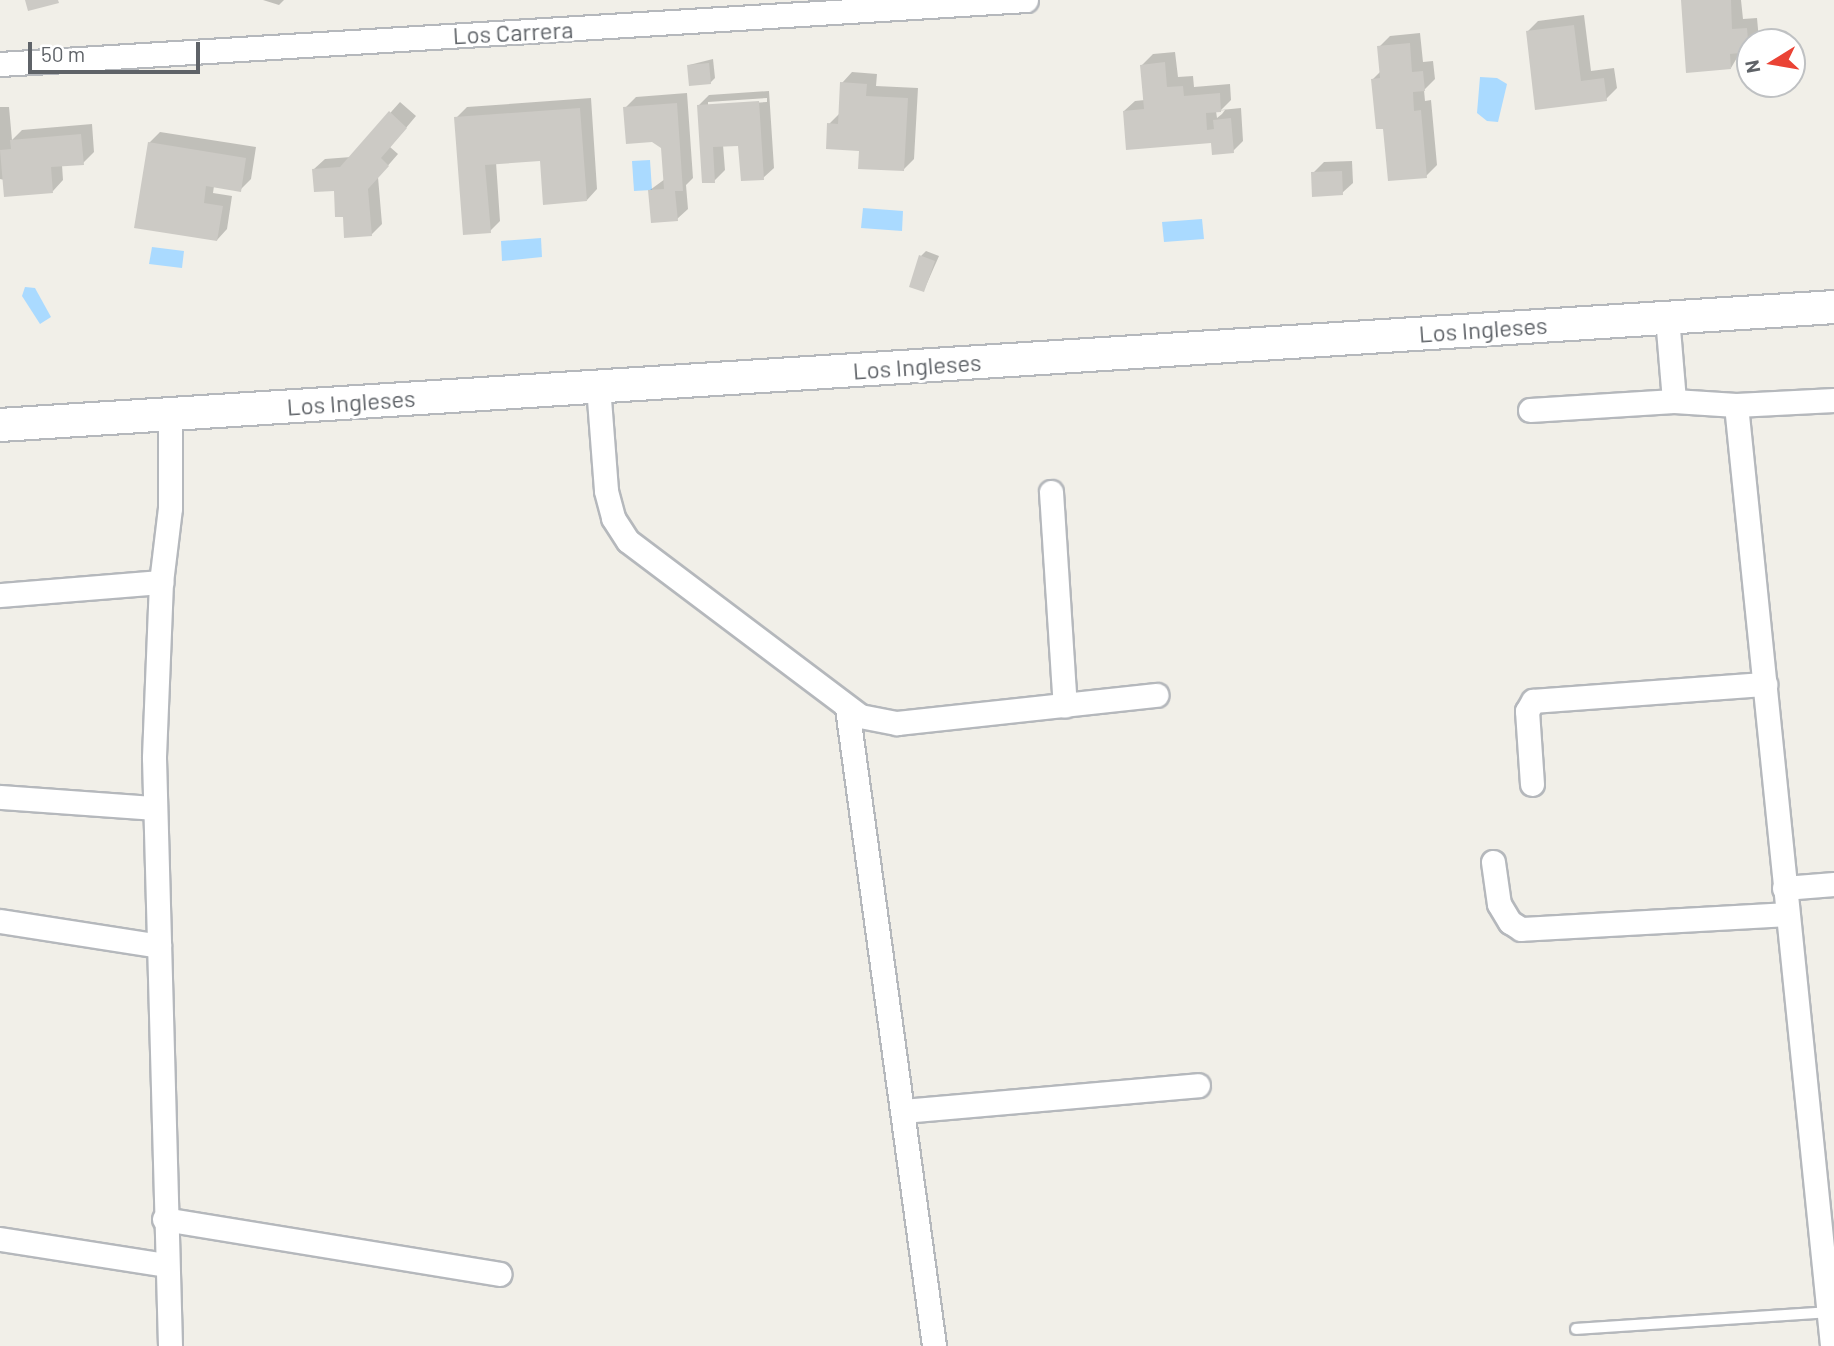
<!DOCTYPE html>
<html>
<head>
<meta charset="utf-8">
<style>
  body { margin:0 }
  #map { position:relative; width:1834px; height:1346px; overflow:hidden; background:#f1efe8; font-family:Barlow,sans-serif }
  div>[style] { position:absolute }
  .water>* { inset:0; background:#aadaff }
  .shadow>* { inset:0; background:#0003 }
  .building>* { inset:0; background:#cccac5 }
  .roads { filter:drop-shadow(2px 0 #b5b8bc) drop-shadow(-2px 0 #b5b8bc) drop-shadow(0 2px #b5b8bc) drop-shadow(0 -2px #b5b8bc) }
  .lane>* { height:10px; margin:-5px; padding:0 5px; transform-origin:5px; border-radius:5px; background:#fff }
  .street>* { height:23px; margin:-11.5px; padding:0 11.5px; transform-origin:11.5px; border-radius:11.5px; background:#fff }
  .secondary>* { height:32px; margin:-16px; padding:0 16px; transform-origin:16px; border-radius:16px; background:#fff }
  span { translate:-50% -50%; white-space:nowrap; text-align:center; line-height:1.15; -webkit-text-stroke:6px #fff; paint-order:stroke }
  .street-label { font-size:24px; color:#5f6368 }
  .north { position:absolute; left:1736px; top:28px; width:70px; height:70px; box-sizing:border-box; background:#fff; border:2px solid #bfc1c3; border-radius:50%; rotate:259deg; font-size:19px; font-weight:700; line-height:28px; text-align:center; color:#5f6368 }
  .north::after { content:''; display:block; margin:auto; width:24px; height:32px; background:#ea4335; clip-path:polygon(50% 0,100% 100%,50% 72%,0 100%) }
  .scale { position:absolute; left:28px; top:42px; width:172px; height:32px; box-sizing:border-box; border:4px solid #5f6368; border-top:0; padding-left:9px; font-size:21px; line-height:24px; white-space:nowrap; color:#5f6368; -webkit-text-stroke:5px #fff; paint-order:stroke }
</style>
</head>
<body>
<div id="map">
  <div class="water">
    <div style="clip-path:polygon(1480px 77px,1497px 78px,1507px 84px,1498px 122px,1487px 121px,1477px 113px)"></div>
    <div style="clip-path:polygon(650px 160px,652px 190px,634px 191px,632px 161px)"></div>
    <div style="clip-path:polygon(863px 208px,903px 211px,902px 231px,861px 228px)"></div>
    <div style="clip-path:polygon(1202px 219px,1204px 239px,1164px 242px,1162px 222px)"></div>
    <div style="clip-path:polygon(541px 238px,542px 257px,502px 261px,501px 241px)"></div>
    <div style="clip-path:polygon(152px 247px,184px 251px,182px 268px,149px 264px)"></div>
    <div style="clip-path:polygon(25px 287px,35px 288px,51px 317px,40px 324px,22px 296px)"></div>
  </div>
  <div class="shadow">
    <div style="clip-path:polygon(263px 0,284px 0,279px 5px)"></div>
    <div style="clip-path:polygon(1683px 0,1741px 0,1743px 19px,1757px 18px,1759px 40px,1750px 42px,1750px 49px,1741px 51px,1731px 68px)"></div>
    <div style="clip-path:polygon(1584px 15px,1591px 71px,1614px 68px,1617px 88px,1606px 99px,1537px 108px,1527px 32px,1538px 21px)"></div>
    <div style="clip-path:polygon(1420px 33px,1423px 62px,1433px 61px,1435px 79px,1424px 90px,1425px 101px,1431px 100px,1437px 165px,1426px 176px,1385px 127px,1373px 79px,1381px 71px,1379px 47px,1390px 36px)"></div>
    <div style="clip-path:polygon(evenodd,1175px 52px,1178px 77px,1193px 76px,1194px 87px,1230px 84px,1231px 100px,1221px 110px,1241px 108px,1243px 141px,1233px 151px,1124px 111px,1135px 101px,1145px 100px,1142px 65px,1153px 54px,1175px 52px,1225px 110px,1222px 114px,1217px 118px,1216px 111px,1225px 110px)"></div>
    <div style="clip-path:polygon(713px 59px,715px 78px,710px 83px,689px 65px)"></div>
    <div style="clip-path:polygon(852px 72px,877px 74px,876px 86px,918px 88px,914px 159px,903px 170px,861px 149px,829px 124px,840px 113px,842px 83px)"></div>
    <div style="clip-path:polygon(evenodd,769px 91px,774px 168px,763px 178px,740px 144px,723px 145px,725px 170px,714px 181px,699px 105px,709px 95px,769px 91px,767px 98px,767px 102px,708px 106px,708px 102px,767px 98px)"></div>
    <div style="clip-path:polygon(687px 93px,693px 178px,686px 185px,688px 209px,677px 219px,650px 190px,665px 179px,662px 147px,625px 108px,636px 97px)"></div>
    <div style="clip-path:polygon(591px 98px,597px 189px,587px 200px,541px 159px,496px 162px,500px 221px,490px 231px,456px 118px,467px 107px)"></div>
    <div style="clip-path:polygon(400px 102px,416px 116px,390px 147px,398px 154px,378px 177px,382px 224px,371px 235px,344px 215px,335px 189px,314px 169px,325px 159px,351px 157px)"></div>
    <div style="clip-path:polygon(0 107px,9px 107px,12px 140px,22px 130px,92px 124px,94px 152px,83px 163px,62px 165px,63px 180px,53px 191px,0 179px)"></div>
    <div style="clip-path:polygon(160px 132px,256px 147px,251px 179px,240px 190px,214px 186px,213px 193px,232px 196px,227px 229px,217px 240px,149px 143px)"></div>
    <div style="clip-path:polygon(1352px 161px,1353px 183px,1342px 193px,1313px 173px,1324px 162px)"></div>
    <div style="clip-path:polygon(926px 251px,939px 256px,924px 290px,921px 256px)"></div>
  </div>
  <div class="building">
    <div style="clip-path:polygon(25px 0,58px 0,59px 3px,28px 11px)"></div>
    <div style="clip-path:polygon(1681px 0,1731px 0,1732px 29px,1747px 28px,1749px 52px,1730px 54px,1731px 69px,1686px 73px)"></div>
    <div style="clip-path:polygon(1574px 25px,1581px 81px,1604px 78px,1607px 101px,1535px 110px,1526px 31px)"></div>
    <div style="clip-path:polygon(1410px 43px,1412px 72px,1423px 71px,1425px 91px,1413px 92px,1414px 111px,1421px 110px,1427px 178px,1388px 181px,1383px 129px,1376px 129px,1371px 79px,1380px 78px,1377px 46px)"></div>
    <div style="clip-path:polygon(1165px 62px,1167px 87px,1183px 86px,1184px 96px,1220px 93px,1221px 112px,1206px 113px,1207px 130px,1214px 129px,1213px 120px,1231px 118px,1234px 153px,1212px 155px,1211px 143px,1126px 150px,1123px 111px,1144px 109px,1140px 65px)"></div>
    <div style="clip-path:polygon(709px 63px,711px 84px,689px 86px,687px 65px)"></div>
    <div style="clip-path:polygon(840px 82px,867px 84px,866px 96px,908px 98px,904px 171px,858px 169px,859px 151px,826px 149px,827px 123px,838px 124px)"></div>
    <div style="clip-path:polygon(759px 101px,764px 180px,741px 181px,738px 146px,713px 147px,715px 183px,702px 183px,697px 105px)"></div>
    <div style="clip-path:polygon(677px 103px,683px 191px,675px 191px,678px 221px,651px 223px,648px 190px,664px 189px,661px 148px,652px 142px,626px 144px,623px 107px)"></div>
    <div style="clip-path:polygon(580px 108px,587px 201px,543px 205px,540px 161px,485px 165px,491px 233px,463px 235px,454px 117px)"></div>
    <div style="clip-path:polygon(389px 111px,407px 128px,381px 158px,389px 166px,368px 189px,372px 236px,344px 238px,343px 217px,335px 217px,334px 191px,314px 192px,312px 169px,340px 167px)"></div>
    <div style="clip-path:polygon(81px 134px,84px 165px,51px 167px,53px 193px,4px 197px,0 150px,11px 149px,10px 140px)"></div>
    <div style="clip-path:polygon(148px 142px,246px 158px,241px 192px,206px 186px,204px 203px,223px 206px,217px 241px,134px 228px)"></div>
    <div style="clip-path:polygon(1342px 171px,1343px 195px,1312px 197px,1311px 172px)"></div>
    <div style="clip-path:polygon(919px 255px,935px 261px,924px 292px,909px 287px)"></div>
  </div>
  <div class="roads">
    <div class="lane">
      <div style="left:1576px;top:1329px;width:254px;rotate:-3.8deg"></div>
    </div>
    <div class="street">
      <div style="left:0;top:64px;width:1028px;rotate:-3.57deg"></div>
      <div style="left:1667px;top:317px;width:84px;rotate:85.2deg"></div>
      <div style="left:598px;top:386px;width:105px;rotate:85.6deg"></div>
      <div style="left:606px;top:491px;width:28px;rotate:75deg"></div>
      <div style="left:613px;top:518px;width:27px;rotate:57deg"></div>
      <div style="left:628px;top:541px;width:291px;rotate:37deg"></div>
      <div style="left:860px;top:716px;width:38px;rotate:11deg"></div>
      <div style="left:897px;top:723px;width:261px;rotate:-6.2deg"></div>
      <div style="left:1736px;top:405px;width:946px;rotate:84.17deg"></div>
      <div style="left:1530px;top:410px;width:144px;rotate:-3.6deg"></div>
      <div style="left:1674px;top:401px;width:62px;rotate:3.7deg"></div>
      <div style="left:1736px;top:405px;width:98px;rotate:-2.9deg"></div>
      <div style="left:170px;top:414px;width:94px;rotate:90deg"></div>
      <div style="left:170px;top:508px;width:75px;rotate:96.9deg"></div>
      <div style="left:161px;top:582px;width:176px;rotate:92.3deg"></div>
      <div style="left:154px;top:758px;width:588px;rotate:88.44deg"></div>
      <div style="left:1051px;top:492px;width:214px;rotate:86.3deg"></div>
      <div style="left:0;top:595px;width:162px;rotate:-4.6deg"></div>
      <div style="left:847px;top:708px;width:644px;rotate:82.23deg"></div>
      <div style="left:1532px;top:784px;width:73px;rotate:-93.9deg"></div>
      <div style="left:1527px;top:711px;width:12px;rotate:-59deg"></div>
      <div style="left:1533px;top:701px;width:233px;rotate:-4.2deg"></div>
      <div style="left:0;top:797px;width:155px;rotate:4.1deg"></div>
      <div style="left:1493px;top:862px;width:42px;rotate:81.9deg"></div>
      <div style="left:1499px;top:904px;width:21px;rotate:59deg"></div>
      <div style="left:1510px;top:922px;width:13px;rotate:32deg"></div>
      <div style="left:1521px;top:929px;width:265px;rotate:-3.2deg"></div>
      <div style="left:1784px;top:888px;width:50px;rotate:-4.6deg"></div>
      <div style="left:0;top:921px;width:161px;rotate:8.9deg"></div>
      <div style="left:903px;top:1111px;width:296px;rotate:-5deg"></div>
      <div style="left:164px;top:1219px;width:340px;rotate:9.3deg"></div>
      <div style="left:0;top:1239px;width:168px;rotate:8.9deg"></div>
    </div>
    <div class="secondary">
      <div style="left:0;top:425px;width:1838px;rotate:-3.68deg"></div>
    </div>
  </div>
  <div class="street-label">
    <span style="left:513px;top:32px;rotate:-3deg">Los Carrera</span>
    <span style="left:1483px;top:329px;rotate:-4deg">Los Ingleses</span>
    <span style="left:917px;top:366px;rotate:-4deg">Los Ingleses</span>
    <span style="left:351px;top:402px;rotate:-4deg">Los Ingleses</span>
  </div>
  <div class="north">N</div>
  <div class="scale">50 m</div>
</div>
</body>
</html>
